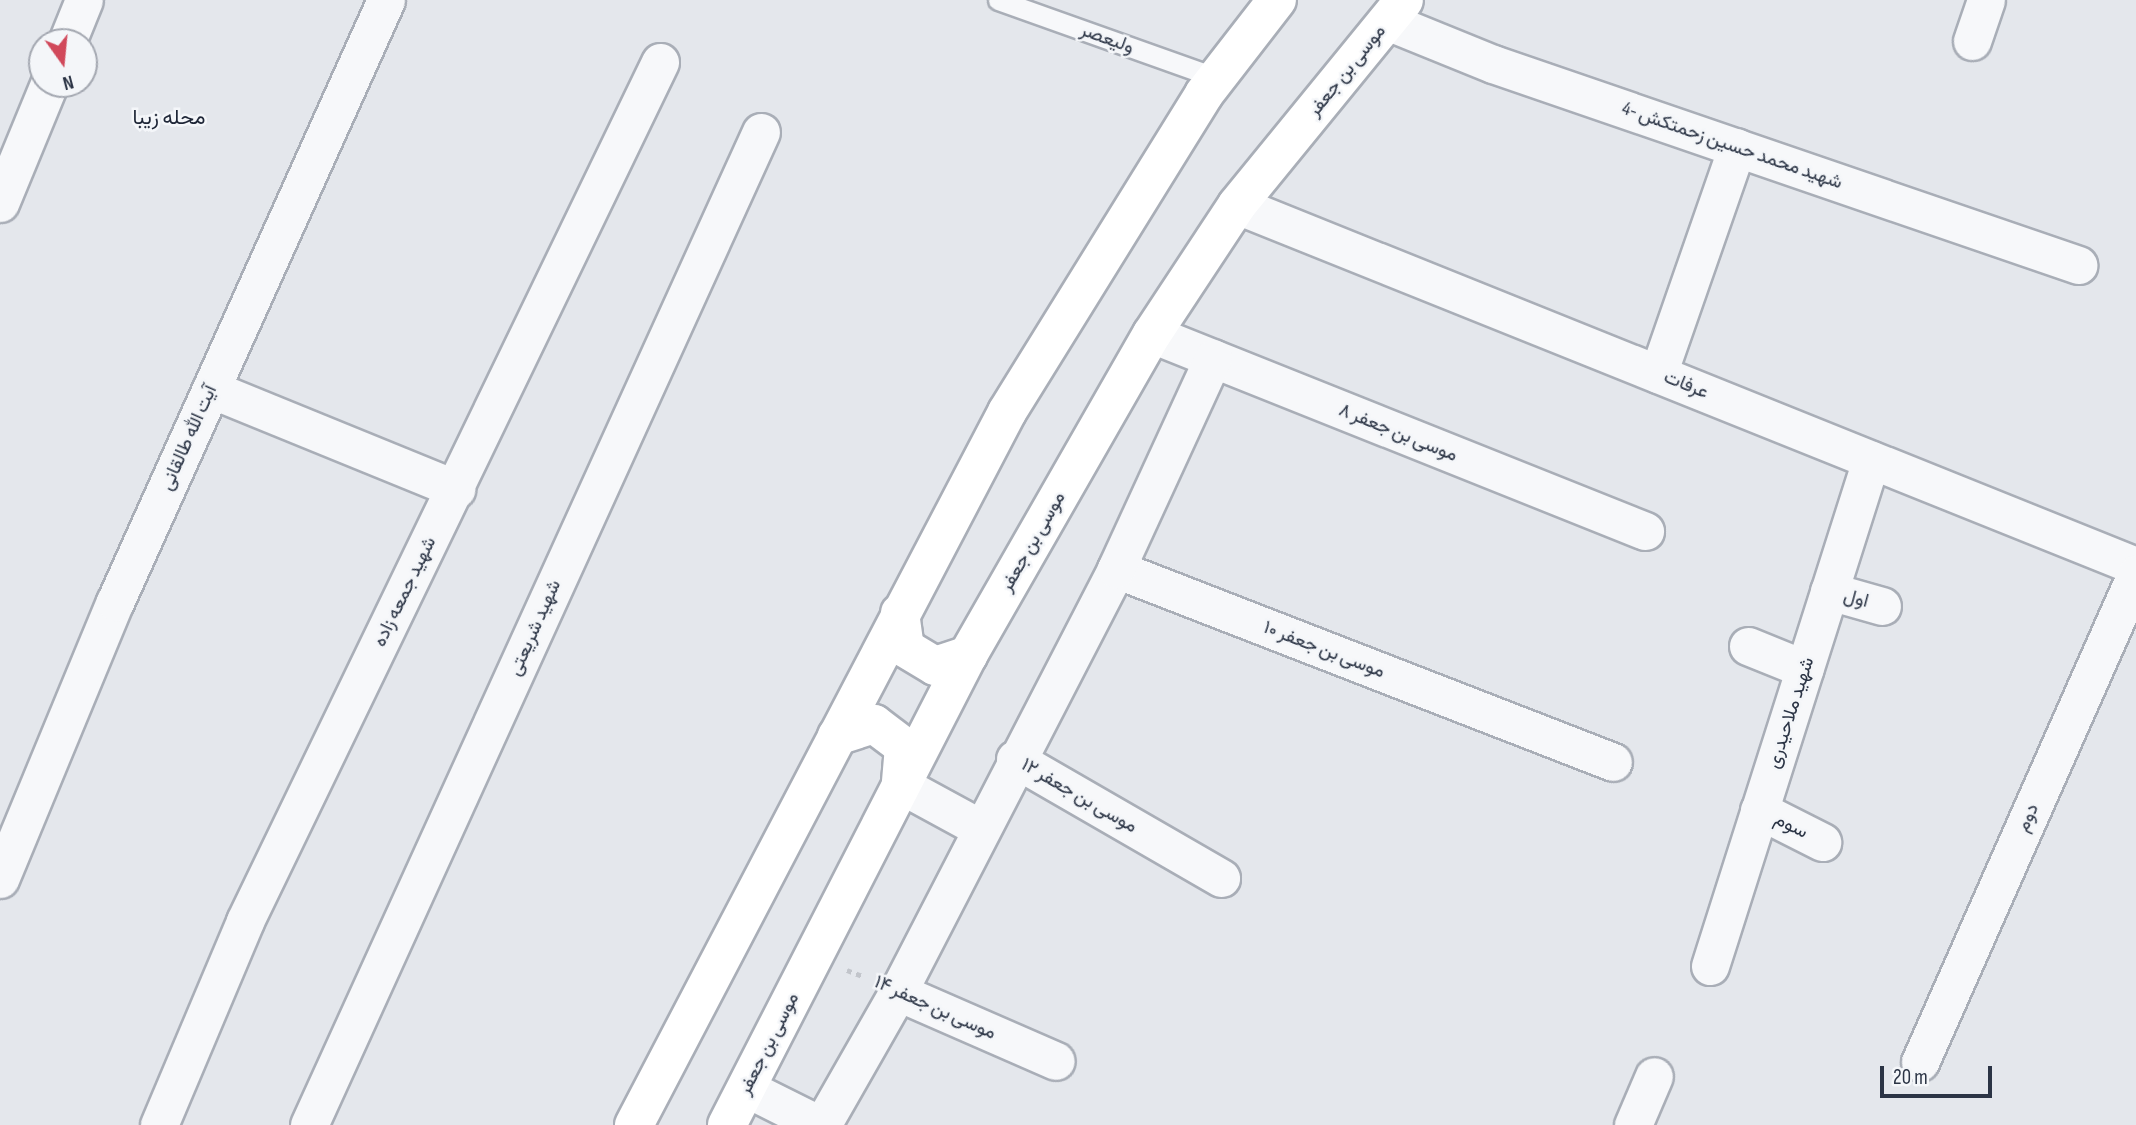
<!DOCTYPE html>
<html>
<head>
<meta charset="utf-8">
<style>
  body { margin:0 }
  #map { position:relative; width:2136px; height:1125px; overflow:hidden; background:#e4e7ec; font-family:"Sofia Sans Condensed",Vazirmatn,sans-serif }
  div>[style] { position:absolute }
  .path>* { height:4.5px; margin-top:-2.25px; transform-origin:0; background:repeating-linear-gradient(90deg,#c2c5cb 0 5px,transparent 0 10px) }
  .roads { filter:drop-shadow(2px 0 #a9aeb7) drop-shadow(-2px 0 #a9aeb7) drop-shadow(0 2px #a9aeb7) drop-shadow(0 -2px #a9aeb7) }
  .lane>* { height:19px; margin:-9.5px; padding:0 9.5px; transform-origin:9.5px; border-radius:9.5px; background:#f7f8fa }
  .street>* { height:37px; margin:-18.5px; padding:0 18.5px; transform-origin:18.5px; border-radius:18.5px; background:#f7f8fa }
  .primary>* { height:38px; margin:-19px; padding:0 19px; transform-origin:19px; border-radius:19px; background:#fff }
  span { translate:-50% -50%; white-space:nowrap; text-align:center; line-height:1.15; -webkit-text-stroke:5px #f4f6f9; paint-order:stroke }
  .street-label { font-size:19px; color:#2b3445 }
  .neighbourhood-label { font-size:21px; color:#1d2536 }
  .north { position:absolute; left:28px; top:28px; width:70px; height:70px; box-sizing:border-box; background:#f4f6f9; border:2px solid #a4a8b1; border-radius:50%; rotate:165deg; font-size:19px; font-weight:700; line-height:28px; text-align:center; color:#2b3445 }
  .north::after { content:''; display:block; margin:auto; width:24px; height:32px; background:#d1495b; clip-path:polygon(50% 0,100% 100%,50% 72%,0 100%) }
  .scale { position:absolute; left:1880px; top:1066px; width:112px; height:32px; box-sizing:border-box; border:4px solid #2b3445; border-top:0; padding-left:9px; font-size:21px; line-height:24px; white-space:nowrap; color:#2b3445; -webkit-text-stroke:5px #f4f6f9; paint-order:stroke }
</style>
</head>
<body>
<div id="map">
  <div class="path">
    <div style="left:847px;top:970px;width:19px;rotate:21deg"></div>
  </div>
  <div class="roads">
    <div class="lane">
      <div style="left:998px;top:0;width:232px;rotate:19.6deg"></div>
    </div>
    <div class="street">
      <div style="left:1387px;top:21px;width:114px;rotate:22.1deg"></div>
      <div style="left:1493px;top:64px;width:619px;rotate:18.96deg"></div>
      <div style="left:1972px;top:41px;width:43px;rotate:-71.1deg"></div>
      <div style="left:67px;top:42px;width:45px;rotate:-68deg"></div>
      <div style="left:0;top:203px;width:129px;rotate:-67.6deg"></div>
      <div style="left:1237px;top:205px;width:969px;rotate:21.88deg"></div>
      <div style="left:1152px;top:334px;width:531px;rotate:21.78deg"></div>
      <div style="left:1658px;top:374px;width:240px;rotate:-70.8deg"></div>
      <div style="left:211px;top:389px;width:265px;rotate:22.2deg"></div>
      <div style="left:1116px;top:569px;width:533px;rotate:21.22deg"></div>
      <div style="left:1829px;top:591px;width:55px;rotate:15.8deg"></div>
      <div style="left:1748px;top:646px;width:61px;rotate:22deg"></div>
      <div style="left:1015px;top:759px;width:238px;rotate:30deg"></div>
      <div style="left:901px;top:785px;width:90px;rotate:28.6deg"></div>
      <div style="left:1759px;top:810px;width:71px;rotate:26.9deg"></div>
      <div style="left:0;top:879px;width:300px;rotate:-67.5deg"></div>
      <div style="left:115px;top:602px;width:660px;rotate:-65.76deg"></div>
      <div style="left:1710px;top:966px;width:531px;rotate:-72.35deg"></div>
      <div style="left:898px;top:992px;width:172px;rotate:23.6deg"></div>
      <div style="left:1920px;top:1062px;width:534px;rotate:-66.12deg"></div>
      <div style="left:746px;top:1088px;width:83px;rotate:26.6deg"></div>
      <div style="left:159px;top:1125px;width:221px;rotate:-67.1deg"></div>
      <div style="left:245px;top:921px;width:954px;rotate:-64.21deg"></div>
      <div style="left:309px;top:1125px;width:1091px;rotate:-65.53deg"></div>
      <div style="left:822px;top:1125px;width:153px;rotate:-60.3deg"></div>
      <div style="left:898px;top:992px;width:476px;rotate:-62.7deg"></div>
      <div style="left:1116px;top:569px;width:232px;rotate:-65.3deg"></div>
      <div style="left:1633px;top:1125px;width:53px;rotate:-66.8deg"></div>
    </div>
    <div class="primary">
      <div style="left:900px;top:613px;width:35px;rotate:82deg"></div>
      <div style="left:905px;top:648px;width:35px;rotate:31deg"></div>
      <div style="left:935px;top:666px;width:35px;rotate:-18deg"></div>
      <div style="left:837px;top:736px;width:39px;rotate:-18deg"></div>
      <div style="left:874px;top:724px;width:38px;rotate:37deg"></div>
      <div style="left:904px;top:747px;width:38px;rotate:95deg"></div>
      <div style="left:634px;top:1125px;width:805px;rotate:-62.38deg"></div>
      <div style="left:1007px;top:412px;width:374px;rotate:-58.2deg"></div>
      <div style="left:1204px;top:94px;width:119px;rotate:-52.2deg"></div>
      <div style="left:727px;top:1125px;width:528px;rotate:-62.85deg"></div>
      <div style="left:968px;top:655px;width:370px;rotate:-60.2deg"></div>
      <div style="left:1152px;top:334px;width:154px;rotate:-56.6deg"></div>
      <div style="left:1237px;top:205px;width:264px;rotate:-50.8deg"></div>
    </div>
  </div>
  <div class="street-label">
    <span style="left:1107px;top:39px;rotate:20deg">ولیعصر</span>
    <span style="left:1347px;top:71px;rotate:-51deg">موسی بن جعفر</span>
    <span style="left:1732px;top:146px;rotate:19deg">4- شهید محمد حسین زحمتکش</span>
    <span style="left:1686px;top:385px;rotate:22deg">عرفات</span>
    <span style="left:1398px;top:433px;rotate:22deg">موسی بن جعفر ۸</span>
    <span style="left:189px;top:438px;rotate:-66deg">آیت الله طالقانی</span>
    <span style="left:1033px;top:542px;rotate:-60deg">موسی بن جعفر</span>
    <span style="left:405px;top:592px;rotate:-64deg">شهید جمعه زاده</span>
    <span style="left:1856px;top:599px;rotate:15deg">اول</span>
    <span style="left:535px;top:628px;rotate:-66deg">شهید شریعتی</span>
    <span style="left:1324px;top:650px;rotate:21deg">موسی بن جعفر ۱۰</span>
    <span style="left:1791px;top:713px;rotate:-72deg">شهید ملاحیدری</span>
    <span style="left:1079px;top:796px;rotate:30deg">موسی بن جعفر ۱۲</span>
    <span style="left:2028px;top:818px;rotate:-66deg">دوم</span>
    <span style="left:1791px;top:826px;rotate:27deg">سوم</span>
    <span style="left:935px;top:1008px;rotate:24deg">موسی بن جعفر ۱۴</span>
    <span style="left:769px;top:1044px;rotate:-63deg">موسی بن جعفر</span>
  </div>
  <div class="neighbourhood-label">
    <span style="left:169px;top:118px">محله زیبا</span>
  </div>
  <div class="north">N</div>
  <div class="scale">20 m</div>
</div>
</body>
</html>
